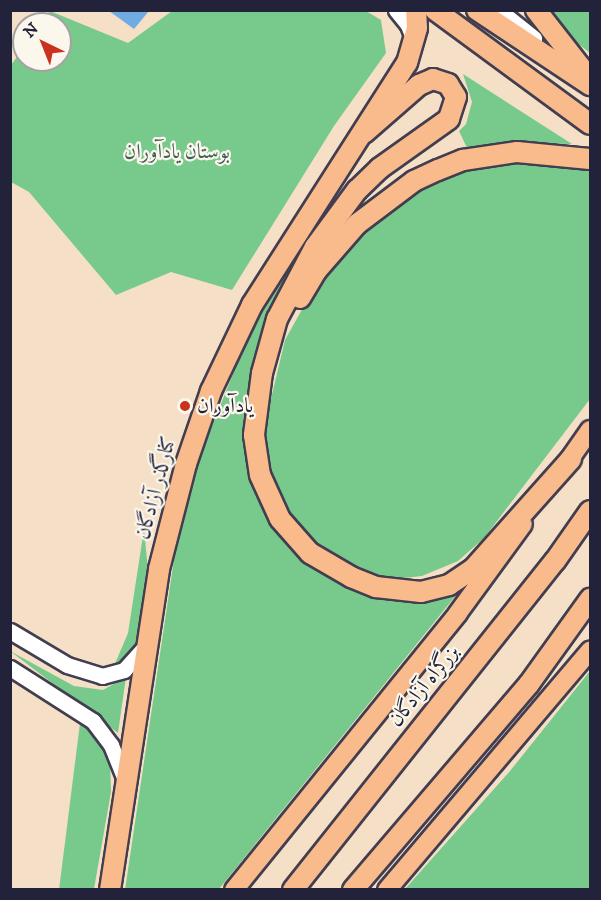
<!DOCTYPE html>
<html>
<head>
<meta charset="utf-8">
<style>
  body { margin:0 }
  #map { position:relative; width:601px; height:900px; overflow:hidden; background:#f5e0c7; font-family:"IM FELL DW Pica",Amiri,serif }
  div>[style] { position:absolute }
  .green>* { inset:0; background:#78ca8c }
  .water>* { inset:0; background:#70ace1 }
  .roads { filter:drop-shadow(2px 0 #423e50) drop-shadow(-2px 0 #423e50) drop-shadow(0 2px #423e50) drop-shadow(0 -2px #423e50) }
  .tertiary>* { height:15px; margin:-7.5px; padding:0 7.5px; transform-origin:7.5px; border-radius:7.5px; background:#fff }
  .primary>* { height:18px; margin:-9px; padding:0 9px; transform-origin:9px; border-radius:9px; background:#fabb8c }
  .trunk>* { height:20px; margin:-10px; padding:0 10px; transform-origin:10px; border-radius:10px; background:#fabb8c }
  .dots>* { width:16px; height:16px; translate:-50% -50%; box-sizing:border-box; border:3px solid #fbf7ec; border-radius:50% }
  span { translate:-50% -50%; white-space:nowrap; text-align:center; line-height:1.15; -webkit-text-stroke:4.5px #fbf7ec; paint-order:stroke }
  .park-label { font-size:21px; color:#405d57 }
  .poi-label { font-size:21px; color:#22223b }
  .left { translate:0 -50%; text-align:left }
  .street-label { font-size:21px; color:#22223b }
  .frame { position:absolute; inset:0; border:12px solid #22223b; pointer-events:none }
  .north { position:absolute; left:12px; top:12px; width:60px; height:60px; box-sizing:border-box; background:#fbf7ec; border:2px solid #a4a2a5; border-radius:50%; rotate:317deg; font-size:16px; font-weight:700; line-height:24px; text-align:center; color:#22223b }
  .north::after { content:''; display:block; margin:auto; width:21px; height:27px; background:#c8321e; clip-path:polygon(50% 0,100% 100%,50% 72%,0 100%) }
</style>
</head>
<body>
<div id="map">
  <div class="green">
    <div style="clip-path:polygon(366px 11px,381px 20px,386px 53px,334px 126px,232px 290px,171px 272px,116px 295px,29px 192px,11px 182px,11px 65px,24px 47px,24px 60px,60px 60px,60px 24px,41px 24px,50px 11px,128px 43px,172px 11px)"></div>
    <div style="clip-path:polygon(547px 11px,590px 11px,590px 53px,568px 36px)"></div>
    <div style="clip-path:polygon(463px 74px,572px 144px,520px 143px,468px 150px,459px 131px,466px 124px,472px 102px)"></div>
    <div style="clip-path:polygon(505px 161px,590px 169px,590px 399px,484px 538px,458px 561px,422px 576px,394px 579px,350px 568px,299px 531px,278px 497px,270px 473px,265px 424px,285px 340px,320px 277px,342px 250px,408px 193px,460px 169px)"></div>
    <div style="clip-path:polygon(313px 232px,267px 327px,245px 403px,247px 465px,255px 494px,291px 548px,338px 581px,365px 592px,428px 599px,457px 594px,219px 889px,125px 890px,180px 519px,193px 473px,250px 332px)"></div>
    <div style="clip-path:polygon(144px 529px,148px 570px,135px 645px,124px 662px,114px 666px,128px 633px)"></div>
    <div style="clip-path:polygon(10px 651px,74px 686px,103px 690px,126px 677px,118px 733px)"></div>
    <div style="clip-path:polygon(590px 671px,590px 889px,405px 889px,510px 771px)"></div>
    <div style="clip-path:polygon(80px 723px,100px 737px,110px 757px,111px 792px,94px 889px,59px 890px)"></div>
  </div>
  <div class="water">
    <div style="clip-path:polygon(109px 11px,149px 11px,134px 29px)"></div>
  </div>
  <div class="roads">
    <div class="tertiary">
      <div style="left:396px;top:10px;width:19px;rotate:51deg"></div>
      <div style="left:408px;top:25px;width:17px;rotate:69deg"></div>
      <div style="left:499px;top:10px;width:45px;rotate:38.7deg"></div>
      <div style="left:10px;top:631px;width:66px;rotate:30.8deg"></div>
      <div style="left:67px;top:665px;width:37px;rotate:17deg"></div>
      <div style="left:102px;top:676px;width:23px;rotate:-15deg"></div>
      <div style="left:124px;top:670px;width:31px;rotate:-48deg"></div>
      <div style="left:10px;top:668px;width:98px;rotate:32.6deg"></div>
      <div style="left:93px;top:721px;width:30px;rotate:53deg"></div>
      <div style="left:111px;top:745px;width:40px;rotate:68deg"></div>
    </div>
    <div class="primary">
      <div style="left:562px;top:470px;width:49px;rotate:-55deg"></div>
      <div style="left:234px;top:890px;width:356px;rotate:-51deg"></div>
      <div style="left:458px;top:613px;width:110px;rotate:-53.9deg"></div>
      <div style="left:387px;top:890px;width:314px;rotate:-49.7deg"></div>
    </div>
    <div class="trunk">
      <div style="left:435px;top:10px;width:192px;rotate:36.3deg"></div>
      <div style="left:477px;top:10px;width:136px;rotate:33.6deg"></div>
      <div style="left:536px;top:10px;width:83px;rotate:51.9deg"></div>
      <div style="left:364px;top:133px;width:73px;rotate:-41.1deg"></div>
      <div style="left:419px;top:85px;width:15px;rotate:-23deg"></div>
      <div style="left:433px;top:79px;width:16px;rotate:18deg"></div>
      <div style="left:448px;top:84px;width:15px;rotate:58deg"></div>
      <div style="left:456px;top:97px;width:23px;rotate:108deg"></div>
      <div style="left:449px;top:119px;width:85px;rotate:144.6deg"></div>
      <div style="left:380px;top:168px;width:32px;rotate:136deg"></div>
      <div style="left:357px;top:190px;width:71px;rotate:126.4deg"></div>
      <div style="left:315px;top:247px;width:81px;rotate:117.8deg"></div>
      <div style="left:277px;top:319px;width:56px;rotate:105.5deg"></div>
      <div style="left:262px;top:373px;width:63px;rotate:97.4deg"></div>
      <div style="left:254px;top:435px;width:40px;rotate:81.5deg"></div>
      <div style="left:260px;top:475px;width:48px;rotate:65.6deg"></div>
      <div style="left:280px;top:519px;width:45px;rotate:48.6deg"></div>
      <div style="left:310px;top:553px;width:48px;rotate:30.3deg"></div>
      <div style="left:351px;top:577px;width:27px;rotate:22deg"></div>
      <div style="left:376px;top:587px;width:45px;rotate:6.3deg"></div>
      <div style="left:421px;top:592px;width:29px;rotate:-14deg"></div>
      <div style="left:449px;top:585px;width:30px;rotate:-34deg"></div>
      <div style="left:474px;top:568px;width:146px;rotate:-48.3deg"></div>
      <div style="left:300px;top:298px;width:33px;rotate:-59deg"></div>
      <div style="left:317px;top:270px;width:61px;rotate:-49deg"></div>
      <div style="left:357px;top:224px;width:71px;rotate:-37deg"></div>
      <div style="left:414px;top:181px;width:26px;rotate:-25deg"></div>
      <div style="left:438px;top:170px;width:27px;rotate:-22deg"></div>
      <div style="left:463px;top:160px;width:55px;rotate:-8.4deg"></div>
      <div style="left:517px;top:152px;width:73px;rotate:5.5deg"></div>
      <div style="left:110px;top:890px;width:325px;rotate:-81.3deg"></div>
      <div style="left:159px;top:569px;width:108px;rotate:-75.6deg"></div>
      <div style="left:186px;top:464px;width:77px;rotate:-71.1deg"></div>
      <div style="left:211px;top:391px;width:95px;rotate:-64.5deg"></div>
      <div style="left:252px;top:305px;width:287px;rotate:-57.4deg"></div>
      <div style="left:407px;top:63px;width:36px;rotate:-74deg"></div>
      <div style="left:417px;top:28px;width:18px;rotate:-93deg"></div>
      <div style="left:293px;top:890px;width:421px;rotate:-51.5deg"></div>
      <div style="left:555px;top:561px;width:61px;rotate:-55deg"></div>
      <div style="left:353px;top:890px;width:271px;rotate:-49.5deg"></div>
      <div style="left:529px;top:684px;width:105px;rotate:-54.3deg"></div>
    </div>
  </div>
  <div class="dots">
    <div style="left:185px;top:406px;background:#c8321e"></div>
  </div>
  <div class="park-label">
    <span style="left:177px;top:152px">بوستان یادآوران</span>
  </div>
  <div class="poi-label">
    <span class="left" style="left:197px;top:406px">یادآوران</span>
  </div>
  <div class="street-label">
    <span style="left:156px;top:488px;rotate:-75deg">کنارگذر آزادگان</span>
    <span style="left:424px;top:686px;rotate:-51deg">بزرگراه آزادگان</span>
  </div>
  <div class="frame"></div>
  <div class="north">N</div>
</div>
</body>
</html>
